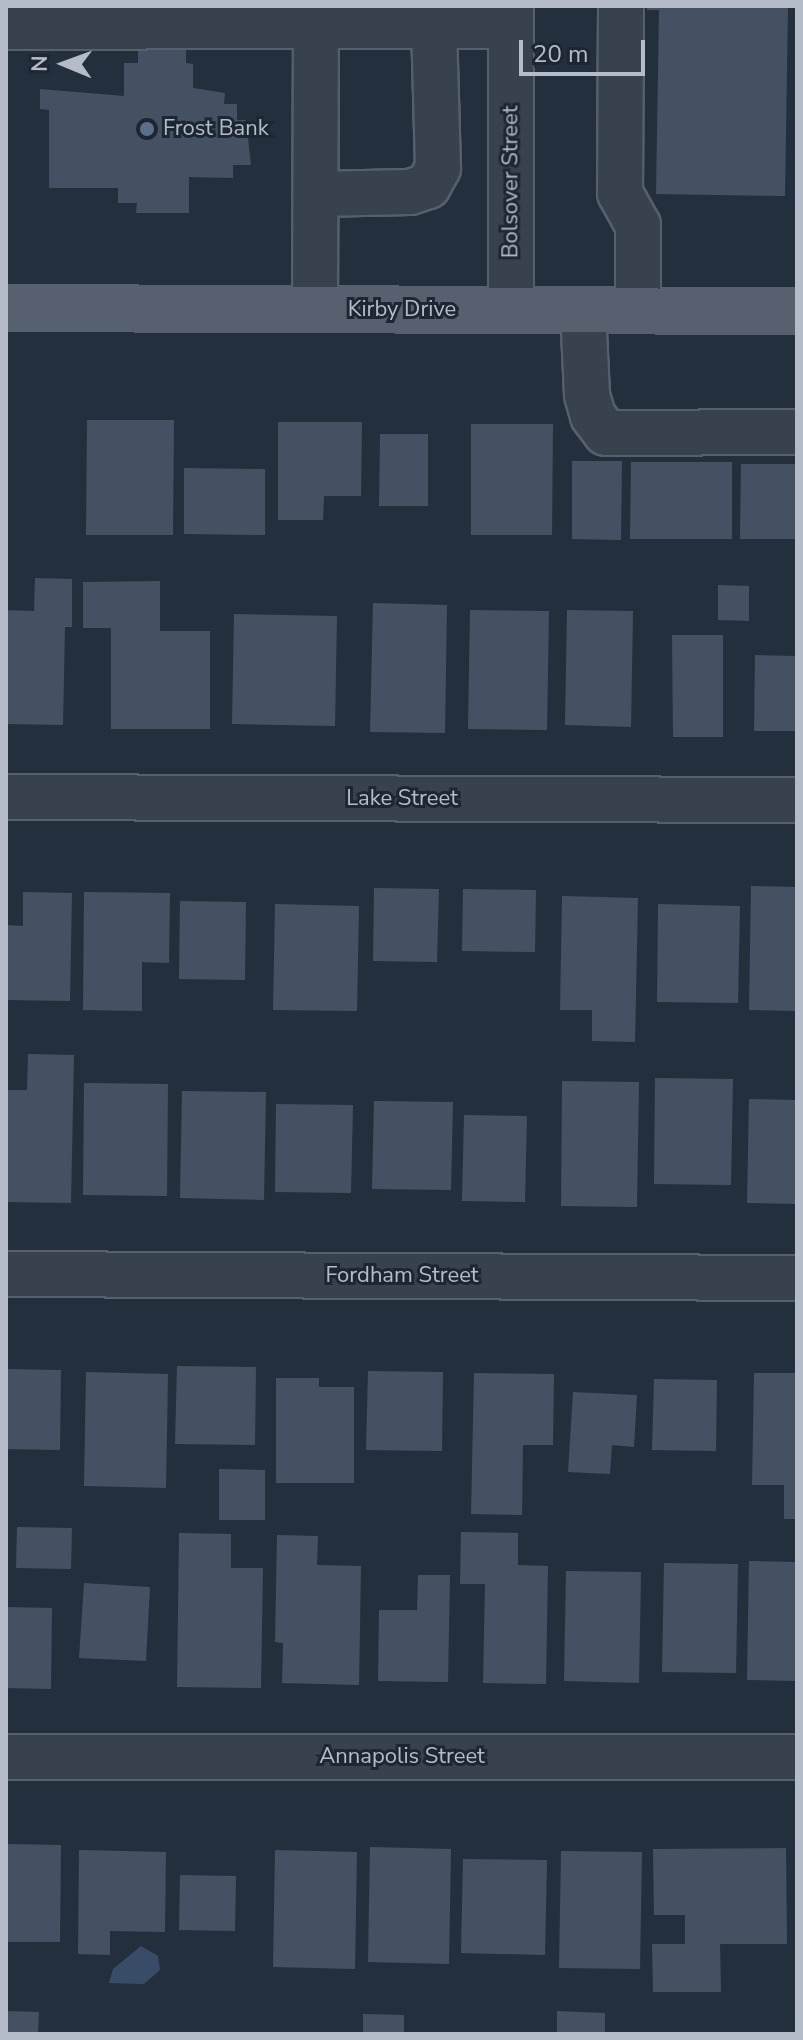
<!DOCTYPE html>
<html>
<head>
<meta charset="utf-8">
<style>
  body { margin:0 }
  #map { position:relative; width:803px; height:2040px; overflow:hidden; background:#242f3e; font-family:"Nunito Sans",sans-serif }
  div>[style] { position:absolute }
  .water>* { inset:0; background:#394c67 }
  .building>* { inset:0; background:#455162 }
  .roads { filter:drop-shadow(2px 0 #565f6c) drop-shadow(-2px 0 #565f6c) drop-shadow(0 2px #565f6c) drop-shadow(0 -2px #565f6c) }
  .minor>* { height:44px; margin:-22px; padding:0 22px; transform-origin:22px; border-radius:22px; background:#38414e }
  .major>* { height:44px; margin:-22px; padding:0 22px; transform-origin:22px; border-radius:22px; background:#56606e }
  .dots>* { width:22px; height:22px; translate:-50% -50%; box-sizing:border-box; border:4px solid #1d2633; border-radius:50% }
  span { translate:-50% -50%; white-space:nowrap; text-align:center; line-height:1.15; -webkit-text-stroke:6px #1d2633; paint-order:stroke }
  .poi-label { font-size:22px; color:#b4bcc9 }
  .left { translate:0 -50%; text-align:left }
  .street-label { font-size:22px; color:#b4bcc9 }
  .frame { position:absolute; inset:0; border:8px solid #b4bcc9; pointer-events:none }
  .north { position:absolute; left:24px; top:24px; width:80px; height:80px; -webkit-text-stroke:6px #1d2633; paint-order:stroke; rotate:271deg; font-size:22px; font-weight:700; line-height:32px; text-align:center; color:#b4bcc9 }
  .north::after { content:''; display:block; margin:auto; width:28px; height:36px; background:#b4bcc9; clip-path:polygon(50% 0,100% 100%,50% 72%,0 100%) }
  .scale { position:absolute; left:519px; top:40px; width:126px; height:36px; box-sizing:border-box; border:4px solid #b4bcc9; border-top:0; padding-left:10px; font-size:24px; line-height:28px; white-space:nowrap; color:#b4bcc9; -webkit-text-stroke:6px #1d2633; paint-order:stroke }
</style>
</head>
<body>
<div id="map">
  <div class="water">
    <div style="clip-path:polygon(141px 1946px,158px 1956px,160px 1970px,144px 1984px,109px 1983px,113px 1969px)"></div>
  </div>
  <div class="building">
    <div style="clip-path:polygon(138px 6px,186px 6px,186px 63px,193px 64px,193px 88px,225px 93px,224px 104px,237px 104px,237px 120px,246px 120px,251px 165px,233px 165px,233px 178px,189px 177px,189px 213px,136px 213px,137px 203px,118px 203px,118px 188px,49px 188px,49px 110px,40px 109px,40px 89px,124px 96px,124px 63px,138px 63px)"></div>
    <div style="clip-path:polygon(647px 6px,788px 6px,785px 196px,656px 194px,659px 10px,647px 10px)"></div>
    <div style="clip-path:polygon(87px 420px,174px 420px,173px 535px,86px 535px)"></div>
    <div style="clip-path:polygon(278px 422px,362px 422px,361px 496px,324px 496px,323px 520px,278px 520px)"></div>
    <div style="clip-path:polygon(471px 424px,553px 424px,552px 535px,471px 535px)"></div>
    <div style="clip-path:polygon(380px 434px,428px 434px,428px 506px,379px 506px)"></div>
    <div style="clip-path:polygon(572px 461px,622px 461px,621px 540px,572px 539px)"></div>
    <div style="clip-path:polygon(631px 462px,732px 462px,732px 539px,630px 539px)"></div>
    <div style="clip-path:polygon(741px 464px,797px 464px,797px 539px,740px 539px)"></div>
    <div style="clip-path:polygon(184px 468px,265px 469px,265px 535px,184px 534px)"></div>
    <div style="clip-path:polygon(35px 578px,72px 579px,72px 627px,65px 627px,63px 725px,6px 724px,6px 610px,34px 611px)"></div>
    <div style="clip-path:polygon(160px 581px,160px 631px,210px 631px,210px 729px,111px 729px,111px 628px,83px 628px,83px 582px)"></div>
    <div style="clip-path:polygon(718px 585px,749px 586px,749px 621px,718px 620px)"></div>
    <div style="clip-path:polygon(373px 603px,447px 605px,445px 733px,370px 732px)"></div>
    <div style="clip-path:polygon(470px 610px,549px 611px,547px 730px,468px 729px)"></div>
    <div style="clip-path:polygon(567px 610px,633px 611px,631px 727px,565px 725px)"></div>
    <div style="clip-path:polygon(234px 614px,337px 616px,335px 726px,232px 724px)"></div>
    <div style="clip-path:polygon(672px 635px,723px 635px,723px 737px,673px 737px)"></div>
    <div style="clip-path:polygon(755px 655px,797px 656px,797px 731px,754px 731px)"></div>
    <div style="clip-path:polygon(751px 886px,797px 887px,797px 1011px,749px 1010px)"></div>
    <div style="clip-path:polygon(374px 888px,439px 889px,437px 962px,373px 961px)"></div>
    <div style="clip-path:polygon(463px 889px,536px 890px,535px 952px,462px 951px)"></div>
    <div style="clip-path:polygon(23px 892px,72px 893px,70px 1001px,6px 1000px,6px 925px,23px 926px)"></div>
    <div style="clip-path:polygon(84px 892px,170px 893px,169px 963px,142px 962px,142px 1011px,83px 1010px)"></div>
    <div style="clip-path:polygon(562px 896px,638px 898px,635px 1042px,592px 1041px,592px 1010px,560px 1010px)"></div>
    <div style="clip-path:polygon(180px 901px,246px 902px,245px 980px,179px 979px)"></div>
    <div style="clip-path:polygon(275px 904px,359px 906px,357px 1011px,273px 1010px)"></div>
    <div style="clip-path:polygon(658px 904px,740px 906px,738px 1003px,657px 1002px)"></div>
    <div style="clip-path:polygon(28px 1054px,74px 1055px,71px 1203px,6px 1202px,6px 1090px,27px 1090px)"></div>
    <div style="clip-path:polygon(655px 1078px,733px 1079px,731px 1185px,654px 1184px)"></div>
    <div style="clip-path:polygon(562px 1081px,639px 1082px,637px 1207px,561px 1206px)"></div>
    <div style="clip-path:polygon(84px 1083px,168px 1084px,167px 1196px,83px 1195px)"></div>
    <div style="clip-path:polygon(182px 1091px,266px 1092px,264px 1200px,180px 1198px)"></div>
    <div style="clip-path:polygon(749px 1099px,797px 1100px,797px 1204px,747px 1203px)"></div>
    <div style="clip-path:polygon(374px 1101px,453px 1102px,451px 1190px,372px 1189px)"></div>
    <div style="clip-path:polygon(276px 1104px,353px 1105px,351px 1193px,275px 1192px)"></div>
    <div style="clip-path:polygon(464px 1115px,527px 1116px,525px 1202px,462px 1201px)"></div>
    <div style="clip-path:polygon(177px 1366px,256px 1367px,255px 1445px,175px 1444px)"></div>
    <div style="clip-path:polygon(6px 1369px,61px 1370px,60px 1450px,6px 1449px)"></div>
    <div style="clip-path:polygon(368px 1371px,443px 1372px,442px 1451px,366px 1450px)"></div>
    <div style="clip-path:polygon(86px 1372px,168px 1374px,166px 1488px,84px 1486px)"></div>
    <div style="clip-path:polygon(474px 1373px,554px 1374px,553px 1445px,523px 1445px,522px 1515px,471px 1514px)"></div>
    <div style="clip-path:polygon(754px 1373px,797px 1373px,797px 1519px,784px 1519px,784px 1485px,752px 1485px)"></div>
    <div style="clip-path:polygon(276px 1378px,319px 1378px,319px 1387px,354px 1387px,354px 1483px,276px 1483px)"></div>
    <div style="clip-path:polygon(654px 1379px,717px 1380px,716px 1451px,652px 1450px)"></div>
    <div style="clip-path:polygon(573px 1392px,637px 1395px,634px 1447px,612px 1445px,610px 1474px,568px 1472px)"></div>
    <div style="clip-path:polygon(219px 1469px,265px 1470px,265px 1520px,219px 1520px)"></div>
    <div style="clip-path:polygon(17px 1527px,72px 1528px,71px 1569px,16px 1568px)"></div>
    <div style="clip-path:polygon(461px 1532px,518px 1533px,518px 1565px,548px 1566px,546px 1684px,483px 1683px,485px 1584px,460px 1584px)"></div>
    <div style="clip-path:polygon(179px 1533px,231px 1534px,231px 1568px,263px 1568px,261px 1688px,177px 1687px)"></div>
    <div style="clip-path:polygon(277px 1535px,318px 1536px,317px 1565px,361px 1566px,359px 1685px,282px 1683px,283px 1643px,275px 1642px)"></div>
    <div style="clip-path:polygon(749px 1561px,797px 1562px,797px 1681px,747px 1680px)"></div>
    <div style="clip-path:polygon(664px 1563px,738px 1564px,736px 1673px,662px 1672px)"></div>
    <div style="clip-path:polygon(566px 1571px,641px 1572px,639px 1683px,564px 1681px)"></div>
    <div style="clip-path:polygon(418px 1575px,450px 1575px,448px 1682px,378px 1681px,379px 1610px,417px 1610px)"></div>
    <div style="clip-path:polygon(84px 1583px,150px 1587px,146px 1661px,79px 1658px)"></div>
    <div style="clip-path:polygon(6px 1607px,52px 1608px,51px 1689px,6px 1688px)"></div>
    <div style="clip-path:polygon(6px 1844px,61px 1845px,60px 1942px,6px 1942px)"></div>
    <div style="clip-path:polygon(370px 1847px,451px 1849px,449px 1964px,368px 1962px)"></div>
    <div style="clip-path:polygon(786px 1848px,787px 1944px,720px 1944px,721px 1992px,653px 1992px,652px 1944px,685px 1944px,685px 1915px,654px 1915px,653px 1849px)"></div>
    <div style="clip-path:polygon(79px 1850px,166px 1852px,165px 1932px,110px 1931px,110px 1955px,78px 1954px)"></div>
    <div style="clip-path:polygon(275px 1850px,357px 1852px,355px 1969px,273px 1967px)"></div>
    <div style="clip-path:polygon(561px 1851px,642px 1852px,640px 1969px,559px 1968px)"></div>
    <div style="clip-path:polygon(463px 1859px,547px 1860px,545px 1955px,461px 1953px)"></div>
    <div style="clip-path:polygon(180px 1875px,236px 1876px,235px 1931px,179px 1930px)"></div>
    <div style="clip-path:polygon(6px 2011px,39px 2012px,38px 2034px,6px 2034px)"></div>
    <div style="clip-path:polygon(557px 2011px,605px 2013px,605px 2034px,557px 2034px)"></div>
    <div style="clip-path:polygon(363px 2014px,404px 2015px,404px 2034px,363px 2034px)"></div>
  </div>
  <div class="roads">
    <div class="minor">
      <div style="left:621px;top:6px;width:187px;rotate:90.3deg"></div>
      <div style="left:620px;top:193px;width:37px;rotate:61deg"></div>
      <div style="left:638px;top:225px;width:85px;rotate:90deg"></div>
      <div style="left:6px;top:27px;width:310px;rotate:-0.2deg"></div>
      <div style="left:316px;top:194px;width:94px;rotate:-1.2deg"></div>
      <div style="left:410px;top:192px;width:19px;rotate:-18deg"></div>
      <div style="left:428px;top:186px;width:21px;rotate:-61deg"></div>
      <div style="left:438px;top:168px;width:142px;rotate:-91.6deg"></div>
      <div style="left:315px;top:309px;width:283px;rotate:-89.8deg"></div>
      <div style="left:316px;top:26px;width:195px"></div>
      <div style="left:511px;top:310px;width:304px;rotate:-90deg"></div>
      <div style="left:583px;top:310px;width:85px;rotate:87.3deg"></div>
      <div style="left:587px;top:395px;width:22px;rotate:74deg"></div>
      <div style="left:593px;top:416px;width:21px;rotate:53deg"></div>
      <div style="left:606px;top:433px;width:191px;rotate:-0.3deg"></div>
      <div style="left:6px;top:797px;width:791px;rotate:0.22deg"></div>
      <div style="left:6px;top:1274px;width:791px;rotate:0.29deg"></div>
      <div style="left:6px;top:1757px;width:791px"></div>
    </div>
    <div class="major">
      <div style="left:6px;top:308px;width:791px;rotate:0.22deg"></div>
    </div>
  </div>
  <div class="dots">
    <div style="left:147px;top:129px;background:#5c6f8a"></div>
  </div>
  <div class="poi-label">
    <span class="left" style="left:163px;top:129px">Frost Bank</span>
  </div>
  <div class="street-label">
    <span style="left:511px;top:182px;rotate:-90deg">Bolsover Street</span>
    <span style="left:402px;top:310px">Kirby Drive</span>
    <span style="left:402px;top:799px">Lake Street</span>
    <span style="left:402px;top:1276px">Fordham Street</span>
    <span style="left:402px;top:1757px">Annapolis Street</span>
  </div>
  <div class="frame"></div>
  <div class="north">N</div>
  <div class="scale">20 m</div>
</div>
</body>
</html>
